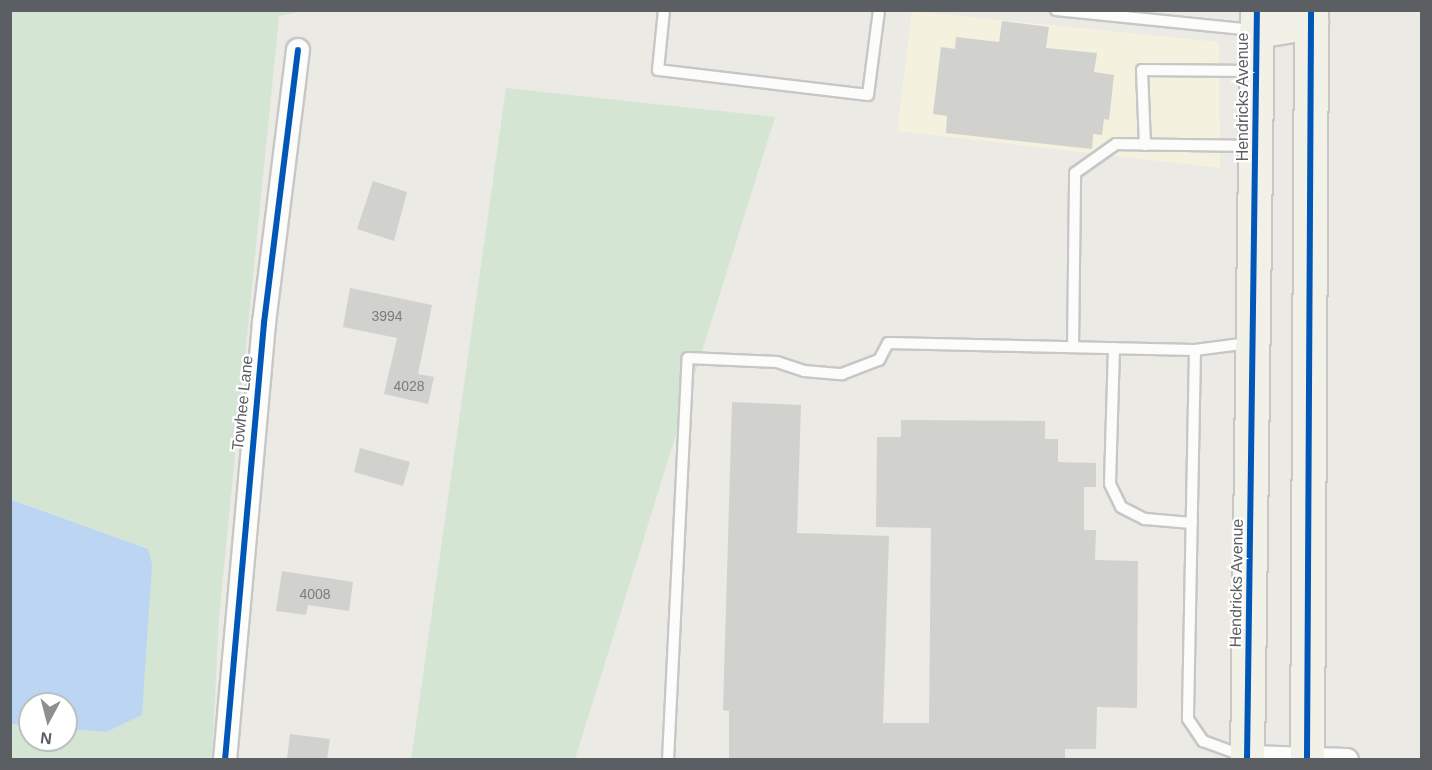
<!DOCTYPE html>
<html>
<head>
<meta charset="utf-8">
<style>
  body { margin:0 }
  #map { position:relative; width:1432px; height:770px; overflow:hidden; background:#ebeae5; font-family:Arial,sans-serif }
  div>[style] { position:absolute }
  .commercial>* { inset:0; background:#f4f1de }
  .green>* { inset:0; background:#d4e6d3 }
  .water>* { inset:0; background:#bbd5f3 }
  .building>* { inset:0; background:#d1d1ce }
  .roads { filter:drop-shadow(2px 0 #c7c7c7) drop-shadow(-2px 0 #c7c7c7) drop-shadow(0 2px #c7c7c7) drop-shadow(0 -2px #c7c7c7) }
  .lane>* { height:10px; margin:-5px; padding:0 5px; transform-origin:5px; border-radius:5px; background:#fcfcfb }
  .street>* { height:22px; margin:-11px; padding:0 11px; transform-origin:11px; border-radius:11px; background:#fcfcfb }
  .primary>* { height:33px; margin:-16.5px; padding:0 16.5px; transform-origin:16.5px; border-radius:16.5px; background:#f2f1e7 }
  .cycleway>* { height:6px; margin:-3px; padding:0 3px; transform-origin:3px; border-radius:3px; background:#0057b8 }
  span { translate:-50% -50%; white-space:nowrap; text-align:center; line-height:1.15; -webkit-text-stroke:4.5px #fff; paint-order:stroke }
  .number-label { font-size:14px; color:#7a7c7f }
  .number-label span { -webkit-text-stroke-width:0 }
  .street-label { font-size:16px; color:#5b5e63 }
  .frame { position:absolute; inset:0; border:12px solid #5b5e63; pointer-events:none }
  .north { position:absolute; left:18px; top:692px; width:60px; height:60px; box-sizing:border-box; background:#fff; border:2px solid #bdbfc1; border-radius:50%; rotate:187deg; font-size:16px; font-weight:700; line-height:24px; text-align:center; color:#5b5e63 }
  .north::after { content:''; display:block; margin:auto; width:21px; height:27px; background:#8d8f90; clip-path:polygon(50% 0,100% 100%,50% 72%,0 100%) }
</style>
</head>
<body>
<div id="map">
  <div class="commercial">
    <div style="clip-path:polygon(912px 11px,1219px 42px,1220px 168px,897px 131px)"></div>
  </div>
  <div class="green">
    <div style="clip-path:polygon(11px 11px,303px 11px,279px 16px,219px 616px,212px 759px,11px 759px,10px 724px,30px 726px,30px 740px,66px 740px,66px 729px,106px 732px,148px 549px,11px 499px)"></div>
    <div style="clip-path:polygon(506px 88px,775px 117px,575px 759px,411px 760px)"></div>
  </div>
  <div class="water">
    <div style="clip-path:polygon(10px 499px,148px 549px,152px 564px,142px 715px,106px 732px,66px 729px,66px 704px,30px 704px,30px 726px,11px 724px)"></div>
  </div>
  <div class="building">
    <div style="clip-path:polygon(1002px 21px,1049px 27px,1046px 48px,1097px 53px,1094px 72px,1114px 75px,1109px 120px,1104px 119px,1102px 135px,1093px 134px,1092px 149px,946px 133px,947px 116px,933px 114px,941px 47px,955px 49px,956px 37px,999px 42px)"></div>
    <div style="clip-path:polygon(373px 181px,407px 192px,394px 241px,357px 229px)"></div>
    <div style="clip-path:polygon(350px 288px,432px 305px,418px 374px,434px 377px,428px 404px,384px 394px,397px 338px,343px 327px)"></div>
    <div style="clip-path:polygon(732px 402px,801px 405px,797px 533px,889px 536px,883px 723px,929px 723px,931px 528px,876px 527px,877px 437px,901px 437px,901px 420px,1045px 421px,1045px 439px,1058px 439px,1058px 462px,1096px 463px,1096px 487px,1084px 487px,1084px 530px,1096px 530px,1095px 560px,1138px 561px,1137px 708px,1097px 707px,1096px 749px,1065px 749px,1065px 759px,729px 759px,729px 711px,723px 710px)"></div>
    <div style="clip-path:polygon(360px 448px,410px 462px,403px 486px,354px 472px)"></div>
    <div style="clip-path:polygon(282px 571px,353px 582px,349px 611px,308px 605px,306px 615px,276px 611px)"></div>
    <div style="clip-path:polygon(290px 734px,330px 739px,327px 759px,287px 759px)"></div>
  </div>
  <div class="roads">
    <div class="lane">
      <div style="left:664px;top:10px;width:60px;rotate:95.7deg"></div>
      <div style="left:658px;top:70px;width:211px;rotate:6.8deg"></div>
      <div style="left:868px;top:95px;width:86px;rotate:-82.6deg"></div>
      <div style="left:1056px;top:10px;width:198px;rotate:5.8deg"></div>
      <div style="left:1145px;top:145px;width:75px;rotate:-92.3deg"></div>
      <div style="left:1142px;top:70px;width:111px;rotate:0.5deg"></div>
      <div style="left:1073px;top:347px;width:174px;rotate:-89.3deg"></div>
      <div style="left:1075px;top:173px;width:50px;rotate:-35.3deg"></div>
      <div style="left:1116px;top:144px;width:136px;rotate:0.8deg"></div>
      <div style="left:1114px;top:348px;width:136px;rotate:91.7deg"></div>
      <div style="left:1110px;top:484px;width:25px;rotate:64deg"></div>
      <div style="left:1121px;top:507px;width:27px;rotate:27deg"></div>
      <div style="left:1145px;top:519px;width:47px;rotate:4.9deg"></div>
      <div style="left:1195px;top:350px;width:369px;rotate:91.1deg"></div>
      <div style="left:1188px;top:719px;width:27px;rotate:56deg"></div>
      <div style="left:1203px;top:741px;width:44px;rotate:20.1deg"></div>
      <div style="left:668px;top:760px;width:402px;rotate:-87.2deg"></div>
      <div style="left:688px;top:358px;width:89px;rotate:2.6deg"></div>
      <div style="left:777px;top:362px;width:28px;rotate:18deg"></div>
      <div style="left:804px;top:371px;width:38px;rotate:5deg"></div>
      <div style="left:842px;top:374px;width:40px;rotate:-21deg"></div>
      <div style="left:879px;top:360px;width:19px;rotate:-62deg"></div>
      <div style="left:888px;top:343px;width:307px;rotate:1.3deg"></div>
      <div style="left:1195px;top:350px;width:54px;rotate:-7.4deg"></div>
    </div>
    <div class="street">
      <div style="left:1247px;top:757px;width:100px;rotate:1.7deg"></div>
      <div style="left:225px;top:760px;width:439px;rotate:-84.9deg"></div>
      <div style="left:264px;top:323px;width:275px;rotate:-82.9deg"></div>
    </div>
    <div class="primary">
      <div style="left:1256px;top:31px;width:56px;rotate:-9.3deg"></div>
      <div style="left:1247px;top:760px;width:750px;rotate:-89.24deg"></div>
      <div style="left:1307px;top:760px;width:750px;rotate:-89.69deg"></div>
    </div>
  </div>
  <div class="cycleway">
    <div style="left:225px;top:760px;width:439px;rotate:-84.9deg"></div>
    <div style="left:264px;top:323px;width:275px;rotate:-82.9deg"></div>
    <div style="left:1247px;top:760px;width:750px;rotate:-89.24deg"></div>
    <div style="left:1307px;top:760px;width:750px;rotate:-89.69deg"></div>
  </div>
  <div class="number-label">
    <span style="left:387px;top:316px">3994</span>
    <span style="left:409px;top:386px">4028</span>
    <span style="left:315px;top:594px">4008</span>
  </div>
  <div class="street-label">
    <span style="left:1243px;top:97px;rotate:-90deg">Hendricks Avenue</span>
    <span style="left:243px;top:403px;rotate:-84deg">Towhee Lane</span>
    <span style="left:1237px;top:583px;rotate:-89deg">Hendricks Avenue</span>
  </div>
  <div class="frame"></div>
  <div class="north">N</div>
</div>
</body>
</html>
